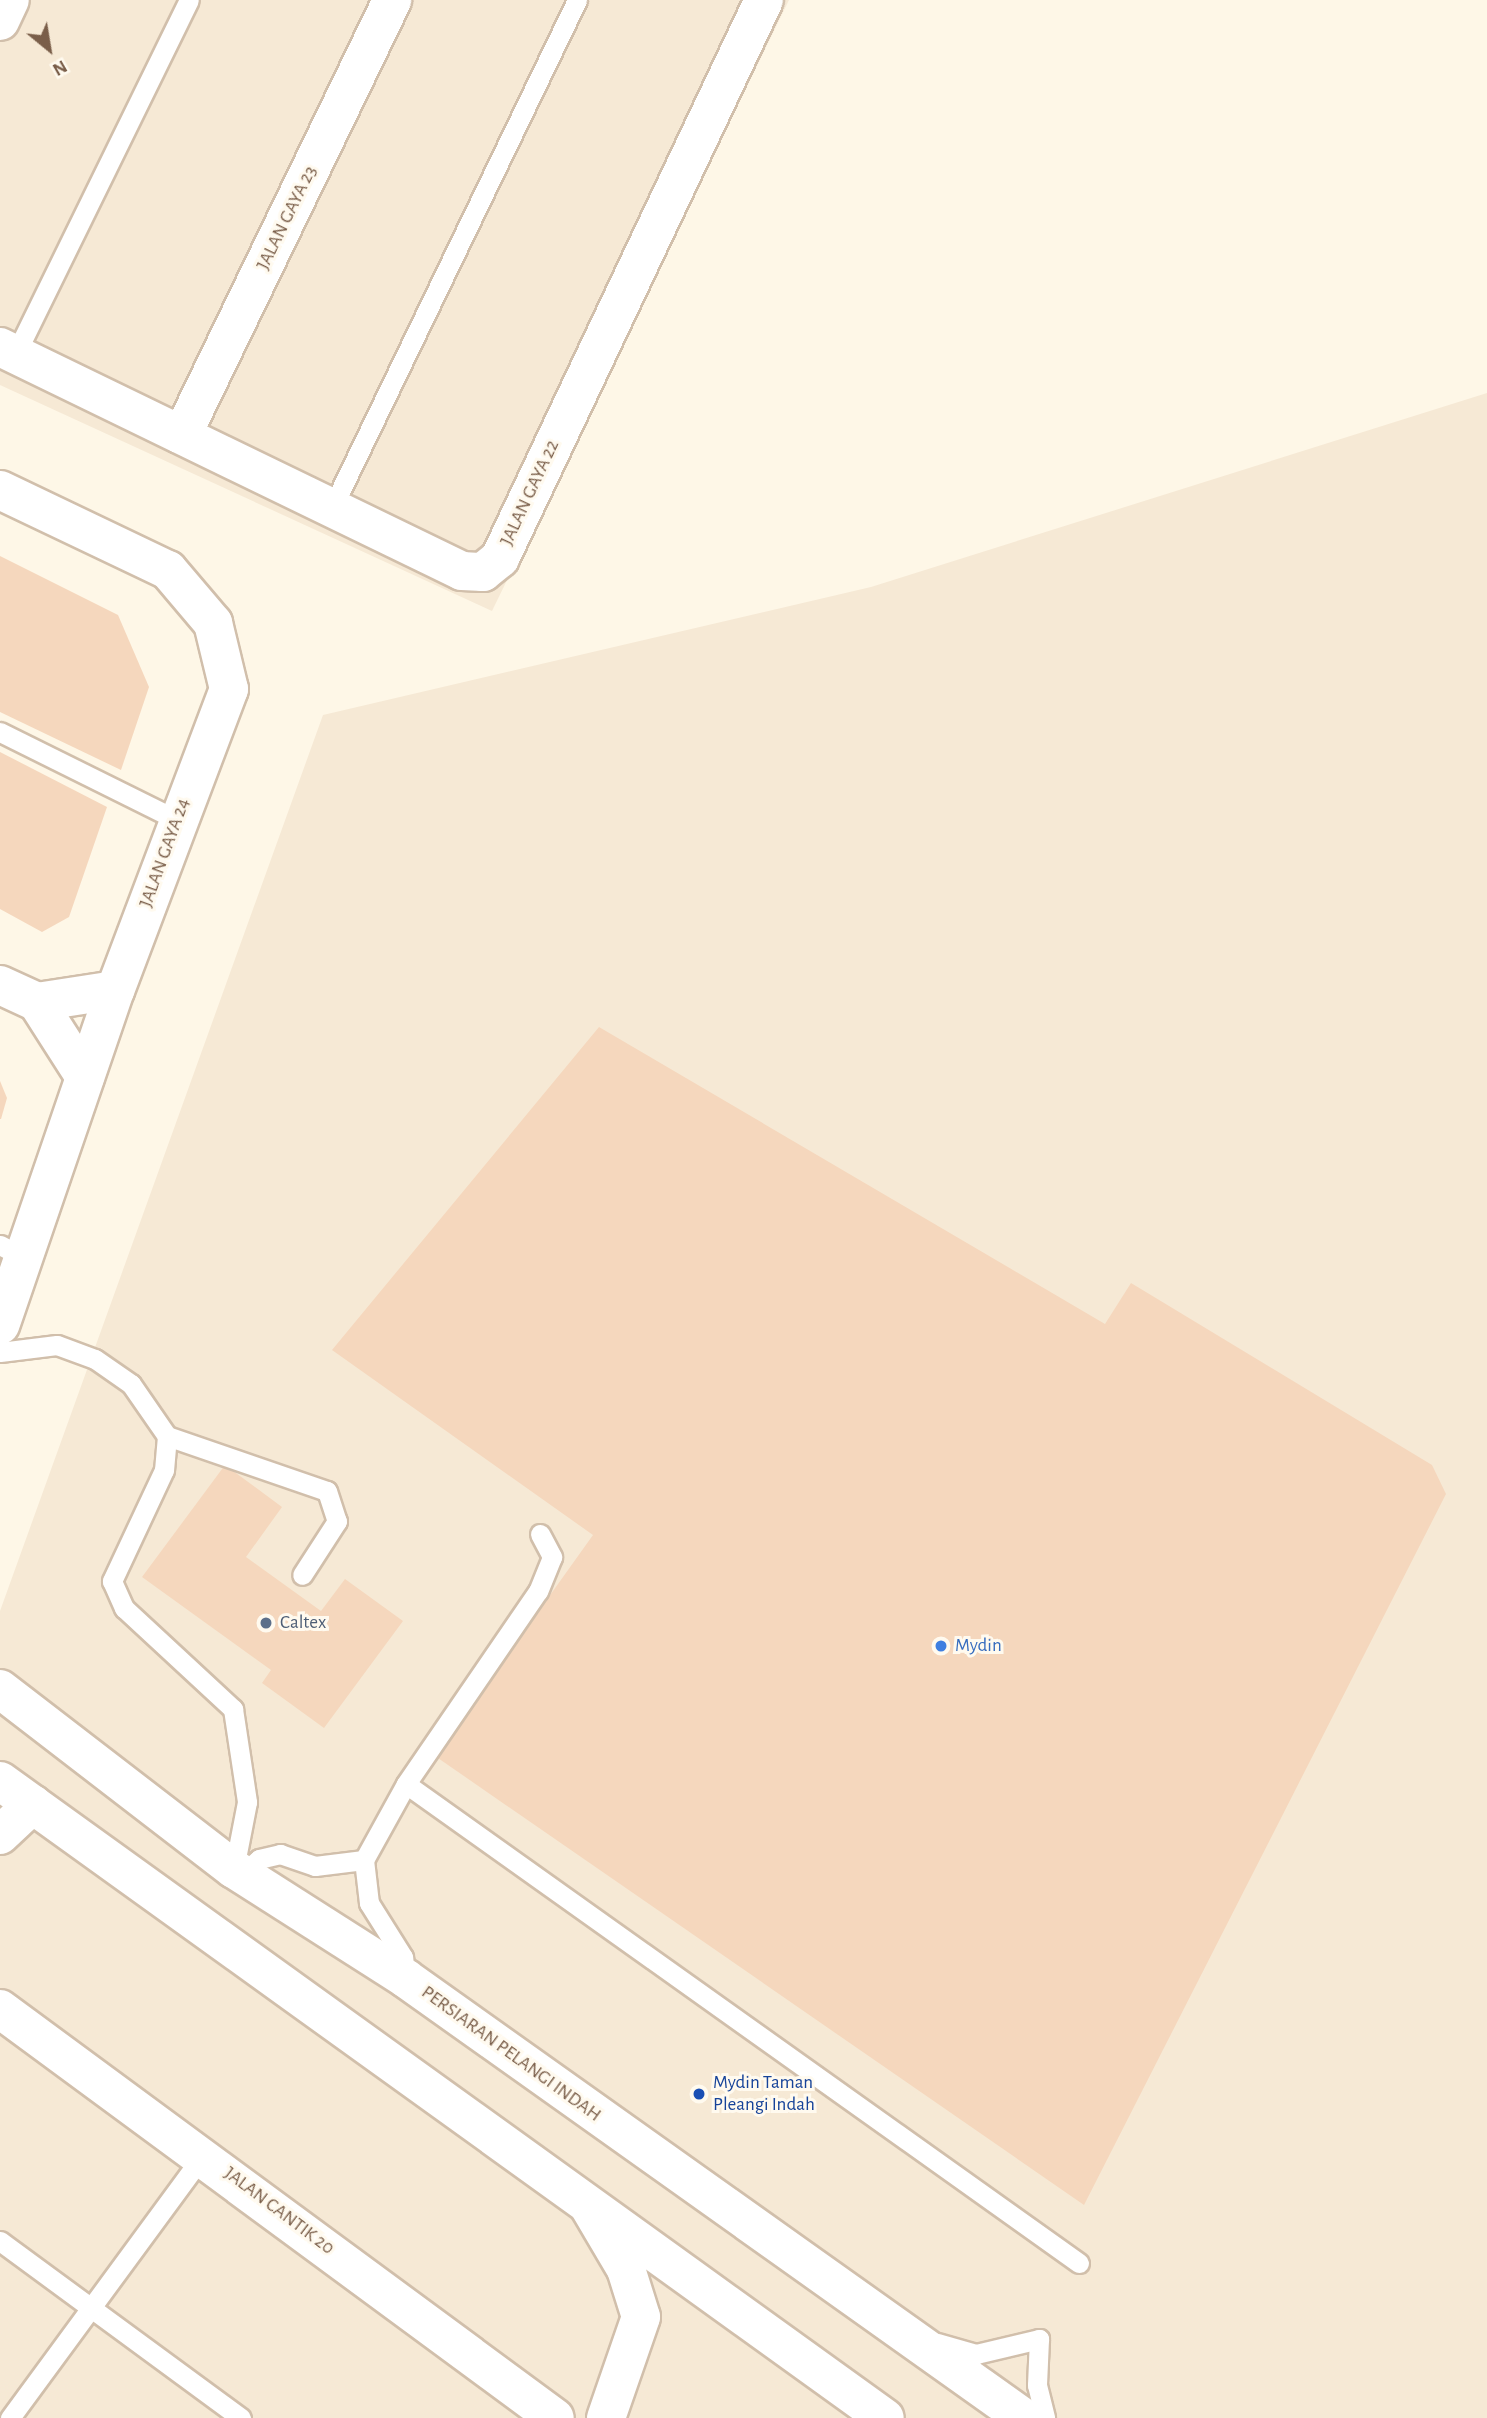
<!DOCTYPE html>
<html>
<head>
<meta charset="utf-8">
<style>
  body { margin:0 }
  #map { position:relative; width:1487px; height:2418px; overflow:hidden; background:#fef7e7; font-family:"Alegreya Sans",sans-serif }
  div>[style] { position:absolute }
  .residential>* { inset:0; background:#f6e9d5 }
  .building>* { inset:0; background:#f5d7bd }
  .roads { filter:drop-shadow(2px 0 #d1bfab) drop-shadow(-2px 0 #d1bfab) drop-shadow(0 2px #d1bfab) drop-shadow(0 -2px #d1bfab) }
  .lane>* { height:19px; margin:-9.5px; padding:0 9.5px; transform-origin:9.5px; border-radius:9.5px; background:#fff }
  .street>* { height:38px; margin:-19px; padding:0 19px; transform-origin:19px; border-radius:19px; background:#fff }
  .secondary>* { height:38px; margin:-19px; padding:0 19px; transform-origin:19px; border-radius:19px; background:#fff }
  .dots>* { width:19px; height:19px; translate:-50% -50%; box-sizing:border-box; border:4px solid #fffaef; border-radius:50% }
  span { translate:-50% -50%; white-space:nowrap; text-align:center; line-height:1.15; -webkit-text-stroke:6px #fffaef; paint-order:stroke }
  .street-label { font-size:19px; color:#7a5e49 }
  .service-label { font-size:19px; color:#4e5e75 }
  .left { translate:0 -50%; text-align:left }
  .shop-label { font-size:19px; color:#366cbe }
  .transit-label { font-size:19px; color:#164399 }
  .north { position:absolute; left:14px; top:14px; width:70px; height:70px; -webkit-text-stroke:5px #fffaef; paint-order:stroke; rotate:150deg; font-size:19px; font-weight:700; line-height:28px; text-align:center; color:#7a5e49 }
  .north::after { content:''; display:block; margin:auto; width:24px; height:32px; background:#7a5e49; clip-path:polygon(50% 0,100% 100%,50% 72%,0 100%) }
</style>
</head>
<body>
<div id="map">
  <div class="residential">
    <div style="clip-path:polygon(0 0,789px 0,492px 611px,0 385px)"></div>
    <div style="clip-path:polygon(1487px 393px,1487px 2418px,0 2418px,0 1611px,323px 715px,871px 587px)"></div>
  </div>
  <div class="building">
    <div style="clip-path:polygon(0 556px,118px 615px,149px 687px,121px 770px,0 712px)"></div>
    <div style="clip-path:polygon(0 752px,107px 807px,69px 917px,42px 932px,0 909px)"></div>
    <div style="clip-path:polygon(599px 1027px,1105px 1324px,1131px 1283px,1432px 1465px,1446px 1494px,1084px 2205px,435px 1756px,593px 1535px,332px 1350px)"></div>
    <div style="clip-path:polygon(0 1081px,7px 1098px,1px 1119px,0 1119px)"></div>
    <div style="clip-path:polygon(225px 1465px,282px 1507px,246px 1557px,321px 1611px,345px 1579px,403px 1621px,324px 1728px,262px 1683px,271px 1670px,142px 1577px)"></div>
  </div>
  <div class="roads">
    <div class="lane">
      <div style="left:15px;top:355px;width:395px;rotate:-63.9deg"></div>
      <div style="left:332px;top:508px;width:564px;rotate:-64.25deg"></div>
      <div style="left:0;top:732px;width:198px;rotate:26.4deg"></div>
      <div style="left:0;top:1245px;width:26px;rotate:28deg"></div>
      <div style="left:0;top:1352px;width:57px;rotate:-7deg"></div>
      <div style="left:57px;top:1345px;width:40px;rotate:20.2deg"></div>
      <div style="left:95px;top:1359px;width:44px;rotate:34.8deg"></div>
      <div style="left:131px;top:1384px;width:63px;rotate:55.3deg"></div>
      <div style="left:167px;top:1436px;width:169px;rotate:19deg"></div>
      <div style="left:327px;top:1491px;width:32px;rotate:72deg"></div>
      <div style="left:337px;top:1521px;width:64px;rotate:122.9deg"></div>
      <div style="left:167px;top:1436px;width:34px;rotate:95deg"></div>
      <div style="left:164px;top:1470px;width:123px;rotate:115.1deg"></div>
      <div style="left:112px;top:1581px;width:30px;rotate:66deg"></div>
      <div style="left:124px;top:1608px;width:149px;rotate:42.8deg"></div>
      <div style="left:233px;top:1709px;width:94px;rotate:81.4deg"></div>
      <div style="left:247px;top:1802px;width:68px;rotate:101deg"></div>
      <div style="left:540px;top:1534px;width:26px;rotate:62deg"></div>
      <div style="left:552px;top:1557px;width:37px;rotate:112deg"></div>
      <div style="left:538px;top:1591px;width:234px;rotate:124.4deg"></div>
      <div style="left:406px;top:1784px;width:826px;rotate:35.44deg"></div>
      <div style="left:242px;top:1874px;width:23px;rotate:-41deg"></div>
      <div style="left:259px;top:1859px;width:22px;rotate:-13deg"></div>
      <div style="left:280px;top:1854px;width:37px;rotate:19deg"></div>
      <div style="left:315px;top:1866px;width:49px;rotate:-7deg"></div>
      <div style="left:405px;top:1975px;width:18px;rotate:-96deg"></div>
      <div style="left:403px;top:1957px;width:64px;rotate:-122.2deg"></div>
      <div style="left:369px;top:1903px;width:43px;rotate:-96.6deg"></div>
      <div style="left:364px;top:1860px;width:87px;rotate:-61.1deg"></div>
      <div style="left:0;top:2241px;width:299px;rotate:36.3deg"></div>
      <div style="left:937px;top:2343px;width:41px;rotate:15.8deg"></div>
      <div style="left:976px;top:2354px;width:65px;rotate:-13.4deg"></div>
      <div style="left:1039px;top:2339px;width:46px;rotate:92.5deg"></div>
      <div style="left:1037px;top:2385px;width:34px;rotate:76deg"></div>
      <div style="left:10px;top:2418px;width:328px;rotate:-53.7deg"></div>
    </div>
    <div class="street">
      <div style="left:0;top:21px;width:23px;rotate:-65deg"></div>
      <div style="left:0;top:347px;width:513px;rotate:25.87deg"></div>
      <div style="left:462px;top:571px;width:21px;rotate:3deg"></div>
      <div style="left:483px;top:572px;width:22px;rotate:-39deg"></div>
      <div style="left:500px;top:558px;width:617px;rotate:-64.68deg"></div>
      <div style="left:182px;top:435px;width:483px;rotate:-64.2deg"></div>
      <div style="left:0;top:490px;width:186px;rotate:25.5deg"></div>
      <div style="left:168px;top:570px;width:70px;rotate:49.7deg"></div>
      <div style="left:213px;top:623px;width:68px;rotate:76.4deg"></div>
      <div style="left:229px;top:689px;width:322px;rotate:110.7deg"></div>
      <div style="left:115px;top:990px;width:354px;rotate:108.9deg"></div>
      <div style="left:0;top:985px;width:41px;rotate:24.7deg"></div>
      <div style="left:37px;top:1002px;width:89px;rotate:57.4deg"></div>
      <div style="left:37px;top:1002px;width:79px;rotate:-8.7deg"></div>
      <div style="left:0;top:1835px;width:45px;rotate:-43.2deg"></div>
      <div style="left:0;top:2009px;width:689px;rotate:36.39deg"></div>
      <div style="left:590px;top:2208px;width:71px;rotate:59.5deg"></div>
      <div style="left:626px;top:2269px;width:50px;rotate:72.6deg"></div>
      <div style="left:641px;top:2317px;width:107px;rotate:109.1deg"></div>
    </div>
    <div class="secondary">
      <div style="left:0;top:1689px;width:295px;rotate:37.6deg"></div>
      <div style="left:234px;top:1869px;width:203px;rotate:32.5deg"></div>
      <div style="left:405px;top:1978px;width:759px;rotate:35.41deg"></div>
      <div style="left:0;top:1781px;width:1090px;rotate:35.75deg"></div>
    </div>
  </div>
  <div class="dots">
    <div style="left:266px;top:1623px;background:#5c6f8a"></div>
    <div style="left:941px;top:1646px;background:#3f7fe0"></div>
    <div style="left:699px;top:2094px;background:#1a4fb4"></div>
  </div>
  <div class="street-label">
    <span style="left:287px;top:218px;rotate:-64deg">JALAN GAYA 23</span>
    <span style="left:530px;top:493px;rotate:-65deg">JALAN GAYA 22</span>
    <span style="left:165px;top:853px;rotate:-70deg">JALAN GAYA 24</span>
    <span style="left:511px;top:2054px;rotate:36deg">PERSIARAN PELANGI INDAH</span>
    <span style="left:279px;top:2211px;rotate:37deg">JALAN CANTIK 20</span>
  </div>
  <div class="service-label">
    <span class="left" style="left:280px;top:1623px">Caltex</span>
  </div>
  <div class="shop-label">
    <span class="left" style="left:955px;top:1646px">Mydin</span>
  </div>
  <div class="transit-label">
    <span class="left" style="left:713px;top:2094px">Mydin Taman<br>Pleangi Indah</span>
  </div>
  <div class="north">N</div>
</div>
</body>
</html>
